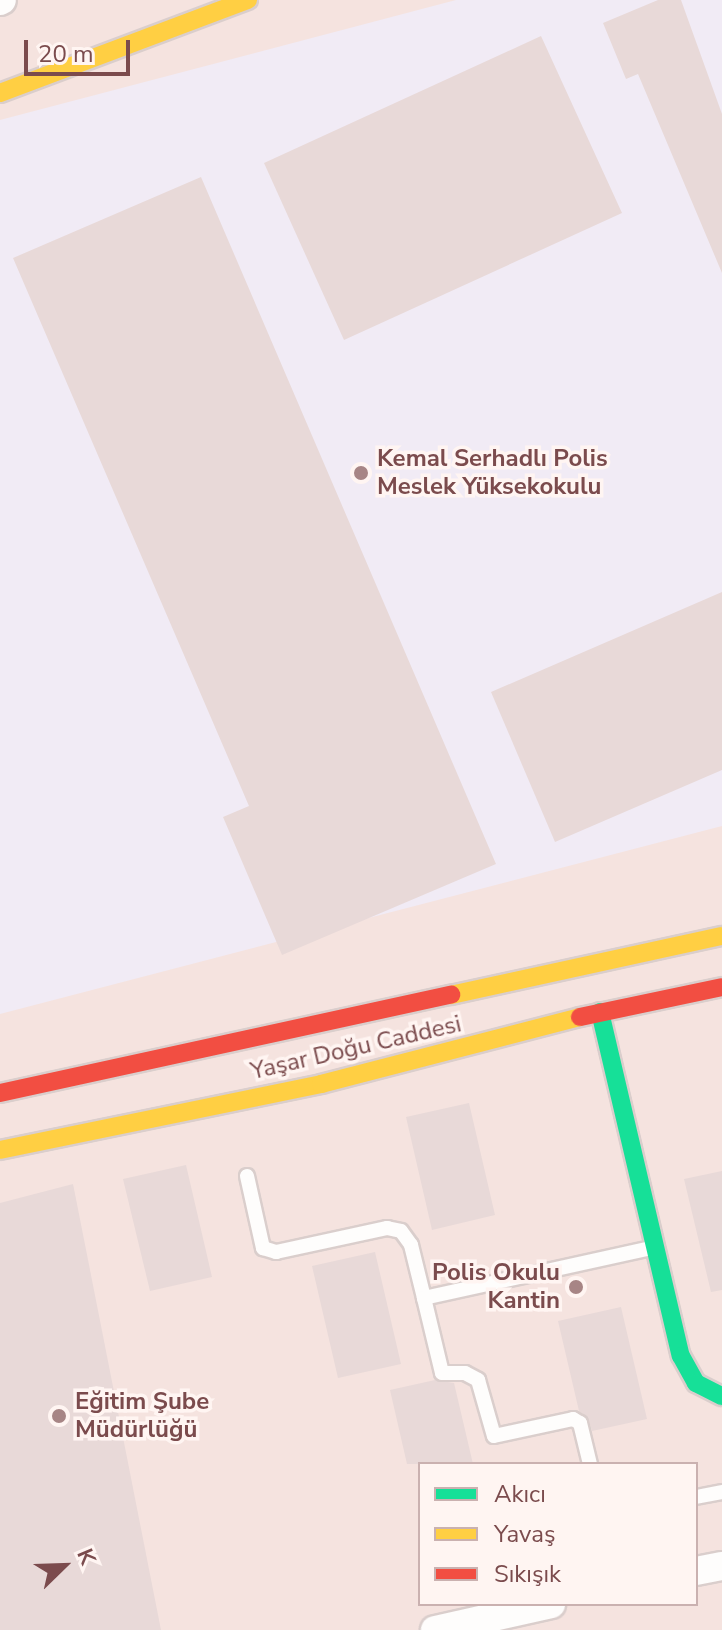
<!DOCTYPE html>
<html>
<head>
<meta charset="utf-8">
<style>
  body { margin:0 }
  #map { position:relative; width:722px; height:1630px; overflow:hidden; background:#f9f1ee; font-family:"Nunito Sans",sans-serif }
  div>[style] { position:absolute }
  .residential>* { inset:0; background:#f5e3df }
  .education>* { inset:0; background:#f1ebf5 }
  .building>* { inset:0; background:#e8d9d8 }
  .roads { filter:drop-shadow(2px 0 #dacecc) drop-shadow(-2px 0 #dacecc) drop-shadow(0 2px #dacecc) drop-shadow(0 -2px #dacecc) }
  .lane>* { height:14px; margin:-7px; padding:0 7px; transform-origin:7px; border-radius:7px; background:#fefdfc }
  .street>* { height:28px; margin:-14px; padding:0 14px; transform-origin:14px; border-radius:14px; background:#fefdfc }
  .fast>* { height:18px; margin:-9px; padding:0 9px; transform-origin:9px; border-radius:9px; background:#16e098 }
  .slow>* { height:18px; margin:-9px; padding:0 9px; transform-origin:9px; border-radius:9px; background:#ffcf43 }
  .jam>* { height:18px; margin:-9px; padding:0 9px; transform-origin:9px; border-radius:9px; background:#f24e42 }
  .dots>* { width:22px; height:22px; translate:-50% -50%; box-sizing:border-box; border:4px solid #fff5f2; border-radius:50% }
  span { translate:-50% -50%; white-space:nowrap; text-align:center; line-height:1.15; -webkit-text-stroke:7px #fff5f2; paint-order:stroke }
  .poi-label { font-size:24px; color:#7b4b4d; font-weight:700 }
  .left { translate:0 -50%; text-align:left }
  .right { translate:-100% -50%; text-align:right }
  .street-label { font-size:24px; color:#7b4b4d }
  .legend { position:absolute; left:418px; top:1462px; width:280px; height:144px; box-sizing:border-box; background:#fff5f2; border:2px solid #cab1b0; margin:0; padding:10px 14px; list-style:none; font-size:24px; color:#7b4b4d }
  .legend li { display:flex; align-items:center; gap:16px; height:40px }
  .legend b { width:40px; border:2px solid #cab1b0 }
  .north { position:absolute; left:24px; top:1526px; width:80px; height:80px; -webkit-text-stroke:6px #fff5f2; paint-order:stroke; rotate:67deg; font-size:22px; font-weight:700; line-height:32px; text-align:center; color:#7b4b4d }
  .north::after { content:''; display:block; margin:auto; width:28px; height:36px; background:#7b4b4d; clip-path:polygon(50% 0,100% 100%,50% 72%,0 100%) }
  .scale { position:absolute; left:24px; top:40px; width:106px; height:36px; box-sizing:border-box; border:4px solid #7b4b4d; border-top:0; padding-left:10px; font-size:24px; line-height:28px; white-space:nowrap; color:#7b4b4d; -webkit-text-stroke:6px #fff5f2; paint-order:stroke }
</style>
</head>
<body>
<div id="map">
  <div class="residential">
    <div style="clip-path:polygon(evenodd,0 0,722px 0,722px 1630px,0 1630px,0 0,420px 1464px,696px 1464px,696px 1604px,420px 1604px,420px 1464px)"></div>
  </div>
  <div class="education">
    <div style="clip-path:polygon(456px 0,722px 0,722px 826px,0 1014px,0 120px)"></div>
  </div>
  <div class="building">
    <div style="clip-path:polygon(658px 0,681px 0,722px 114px,722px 273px,638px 74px,626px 79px,603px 23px)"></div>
    <div style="clip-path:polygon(541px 36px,622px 213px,344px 340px,264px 163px)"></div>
    <div style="clip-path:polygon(201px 177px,496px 864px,282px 955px,223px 817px,249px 806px,13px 258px)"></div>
    <div style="clip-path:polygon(722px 592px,722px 770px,555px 842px,491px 692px)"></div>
    <div style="clip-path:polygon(469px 1103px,495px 1215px,432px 1230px,406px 1117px)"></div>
    <div style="clip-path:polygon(186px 1165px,212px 1277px,150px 1291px,123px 1179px)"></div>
    <div style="clip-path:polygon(722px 1171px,722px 1290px,711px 1292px,684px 1179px)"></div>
    <div style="clip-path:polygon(73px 1184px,77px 1204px,161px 1630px,0 1630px,0 1203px)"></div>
    <div style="clip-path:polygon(375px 1252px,401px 1364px,338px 1378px,312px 1266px)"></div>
    <div style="clip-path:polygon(621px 1307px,647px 1419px,592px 1431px,588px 1418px,579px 1411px,558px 1321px)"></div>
    <div style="clip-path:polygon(435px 1380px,454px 1383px,473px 1464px,407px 1464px,390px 1390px)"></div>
  </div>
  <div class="roads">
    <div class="lane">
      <div style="left:247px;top:1176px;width:74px;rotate:77.5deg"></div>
      <div style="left:263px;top:1248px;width:14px;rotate:17deg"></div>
      <div style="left:276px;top:1252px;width:114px;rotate:-12.2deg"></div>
      <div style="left:387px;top:1228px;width:14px;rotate:12deg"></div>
      <div style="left:401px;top:1231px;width:17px;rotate:54deg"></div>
      <div style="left:411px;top:1245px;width:55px;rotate:76.2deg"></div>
      <div style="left:424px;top:1298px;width:232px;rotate:-12.4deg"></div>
      <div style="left:424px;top:1298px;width:77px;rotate:76.5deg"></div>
      <div style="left:442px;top:1373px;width:23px"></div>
      <div style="left:465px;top:1373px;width:15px;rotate:28deg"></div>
      <div style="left:478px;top:1380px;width:58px;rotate:74.1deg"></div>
      <div style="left:494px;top:1436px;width:81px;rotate:-12.1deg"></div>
      <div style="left:573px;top:1419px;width:8px;rotate:30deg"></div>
      <div style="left:580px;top:1423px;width:42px;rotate:76.3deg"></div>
      <div style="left:696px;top:1497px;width:26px;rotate:-11deg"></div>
    </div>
    <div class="street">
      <div style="left:0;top:1px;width:2px;rotate:-27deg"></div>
      <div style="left:696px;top:1571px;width:26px;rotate:-11deg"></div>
      <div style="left:435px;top:1630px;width:119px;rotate:-12.6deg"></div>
    </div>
    <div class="fast">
      <div style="left:600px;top:1012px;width:353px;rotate:76.8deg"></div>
      <div style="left:681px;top:1356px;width:31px;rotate:61deg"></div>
      <div style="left:696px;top:1383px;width:29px;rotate:27deg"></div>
    </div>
    <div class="slow">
      <div style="left:0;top:93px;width:265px;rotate:-20.6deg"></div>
      <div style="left:451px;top:995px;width:277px;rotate:-12.3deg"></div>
      <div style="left:0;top:1150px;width:328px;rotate:-11.6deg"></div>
      <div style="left:321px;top:1084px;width:268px;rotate:-14.5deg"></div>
    </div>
    <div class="jam">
      <div style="left:580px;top:1017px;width:145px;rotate:-11.9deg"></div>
      <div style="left:0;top:1093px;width:462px;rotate:-12.3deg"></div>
    </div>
  </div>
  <div class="dots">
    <div style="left:361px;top:473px;background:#a78585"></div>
    <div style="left:576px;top:1287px;background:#a78585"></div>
    <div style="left:59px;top:1416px;background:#a78585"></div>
  </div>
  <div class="poi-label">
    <span class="left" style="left:377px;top:473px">Kemal Serhadlı Polis<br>Meslek Yüksekokulu</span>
    <span class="right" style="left:560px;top:1287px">Polis Okulu<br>Kantin</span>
    <span class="left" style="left:75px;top:1416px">Eğitim Şube<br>Müdürlüğü</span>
  </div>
  <div class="street-label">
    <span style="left:356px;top:1048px;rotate:-13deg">Yaşar Doğu Caddesi</span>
  </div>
  <ul class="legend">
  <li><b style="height:10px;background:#16e098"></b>Akıcı</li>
  <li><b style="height:10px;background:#ffcf43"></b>Yavaş</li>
  <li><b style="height:10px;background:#f24e42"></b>Sıkışık</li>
  </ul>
  <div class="north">K</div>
  <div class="scale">20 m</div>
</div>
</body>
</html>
